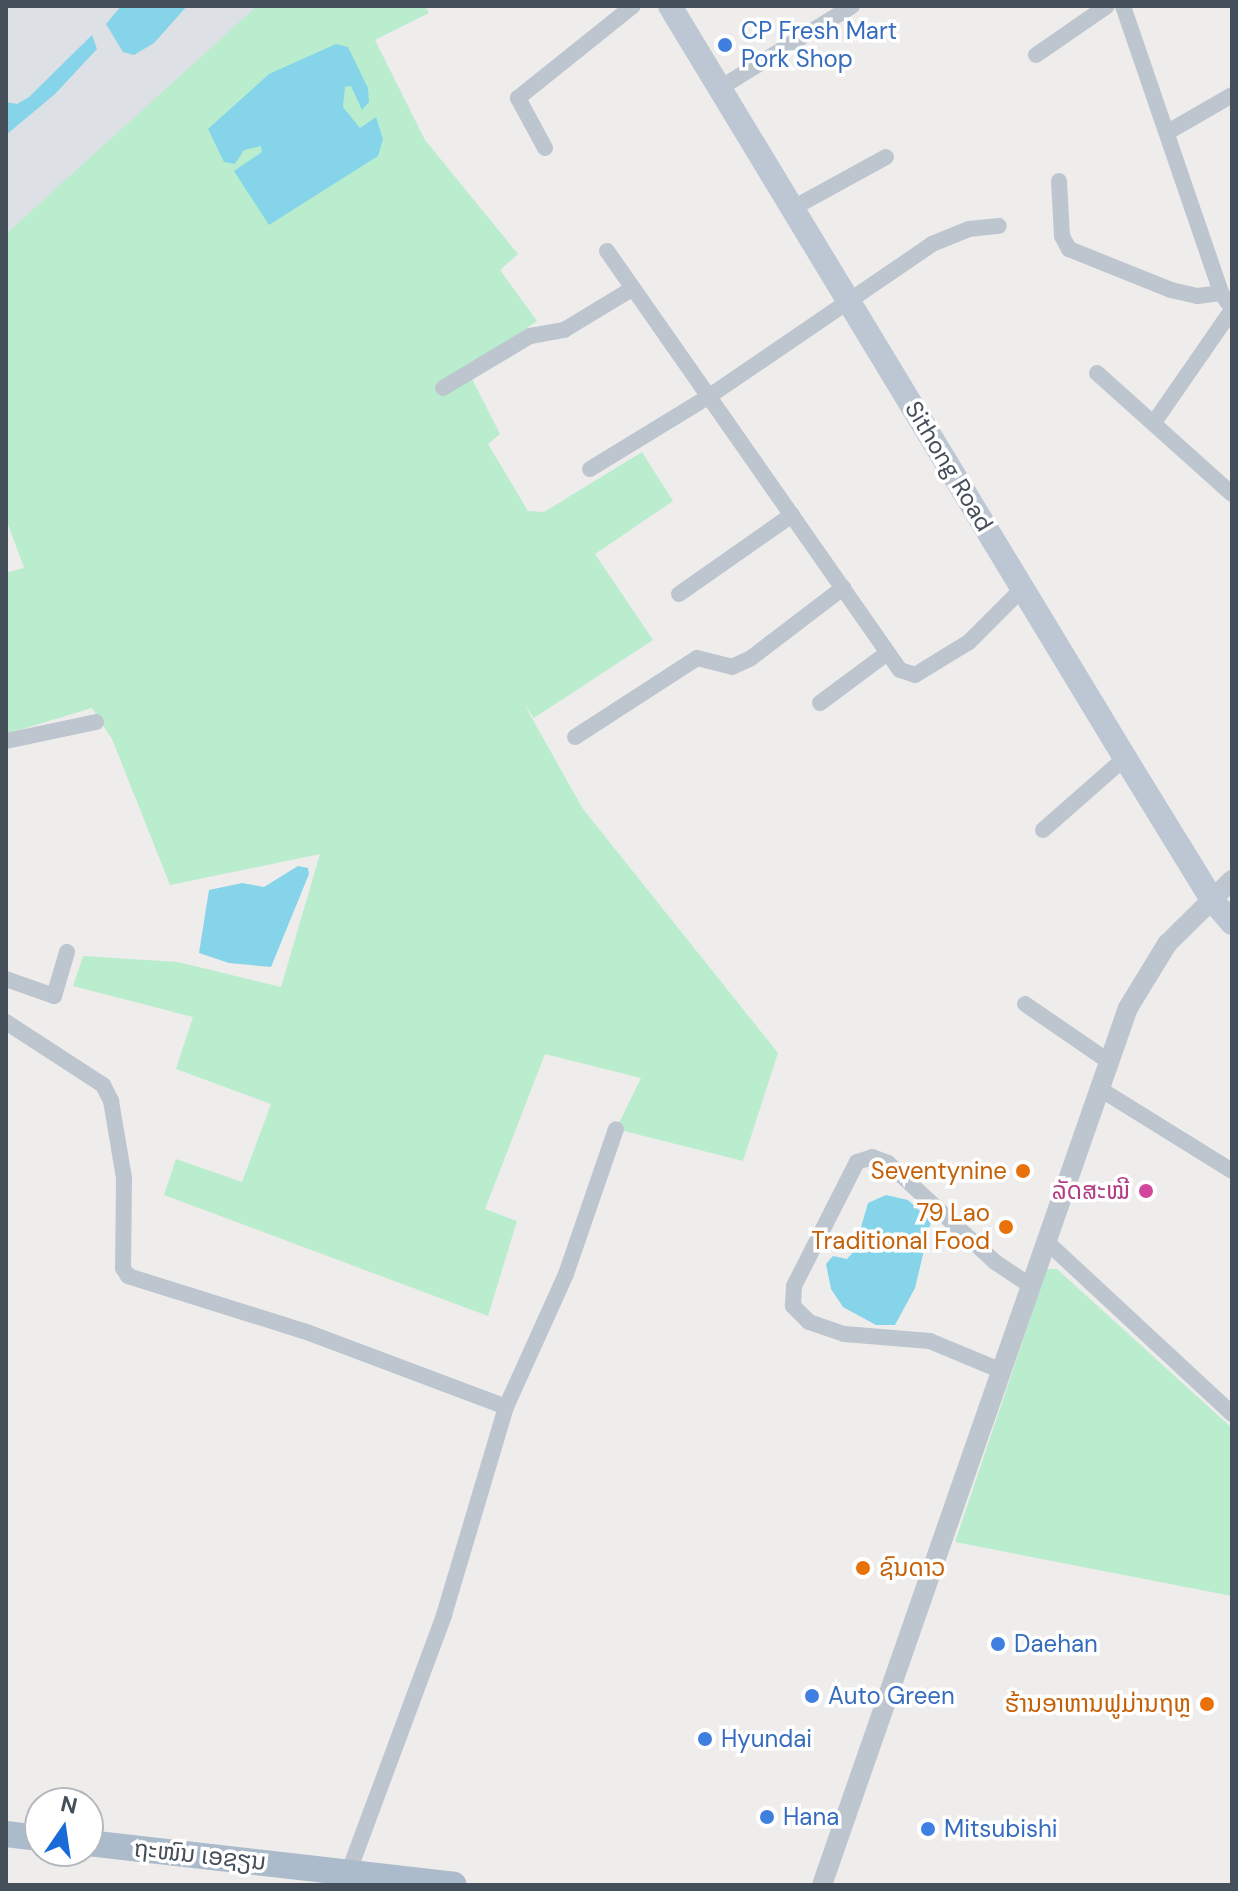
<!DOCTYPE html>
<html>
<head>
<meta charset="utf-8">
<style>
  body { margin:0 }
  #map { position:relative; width:1238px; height:1891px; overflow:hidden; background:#efecec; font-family:"DM Sans","Noto Sans Lao",sans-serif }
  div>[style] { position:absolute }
  .airport>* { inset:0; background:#dde0e4 }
  .green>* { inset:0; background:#b9edce }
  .water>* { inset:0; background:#86d4ea }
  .minor>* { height:16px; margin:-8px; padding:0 8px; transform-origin:8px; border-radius:8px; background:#bdc6ce }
  .tertiary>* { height:20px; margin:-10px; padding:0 10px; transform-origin:10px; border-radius:10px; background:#bdc6ce }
  .secondary>* { height:24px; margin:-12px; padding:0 12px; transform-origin:12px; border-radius:12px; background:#bcc7d3 }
  .primary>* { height:26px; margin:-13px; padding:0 13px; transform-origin:13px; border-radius:13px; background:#abbbcb }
  .dots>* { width:22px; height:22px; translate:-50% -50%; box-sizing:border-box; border:4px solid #fff; border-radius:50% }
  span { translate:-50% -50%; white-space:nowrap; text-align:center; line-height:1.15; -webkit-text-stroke:7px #fff; paint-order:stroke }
  .shop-label { font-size:24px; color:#366cbe }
  .left { translate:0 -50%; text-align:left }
  .street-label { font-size:24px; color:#454f59 }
  .food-label { font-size:24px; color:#c56008 }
  .right { translate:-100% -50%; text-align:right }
  .hotel-label { font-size:24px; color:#b23c85 }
  .frame { position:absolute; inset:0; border:8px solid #454f59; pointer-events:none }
  .north { position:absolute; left:24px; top:1787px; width:80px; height:80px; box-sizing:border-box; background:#fff; border:2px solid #b5b9bd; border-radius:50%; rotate:13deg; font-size:22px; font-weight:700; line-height:32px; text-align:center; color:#454f59 }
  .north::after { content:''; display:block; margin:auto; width:28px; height:36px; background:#1a6bda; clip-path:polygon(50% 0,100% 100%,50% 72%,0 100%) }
</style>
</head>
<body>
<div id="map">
  <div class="airport">
    <div style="clip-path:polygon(6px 6px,267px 6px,6px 234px)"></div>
  </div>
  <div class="green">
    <div style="clip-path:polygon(257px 6px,425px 6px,429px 13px,375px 40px,425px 140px,518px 254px,500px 270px,537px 321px,467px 369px,500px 434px,488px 444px,528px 511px,544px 512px,642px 452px,673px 501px,595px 554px,653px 640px,534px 718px,524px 704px,583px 809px,778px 1053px,743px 1161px,616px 1129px,641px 1078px,545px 1054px,485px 1209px,517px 1221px,488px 1316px,164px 1195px,176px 1159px,242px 1182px,271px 1104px,176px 1069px,193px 1017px,73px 986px,83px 956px,178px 962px,281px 987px,320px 854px,170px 885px,112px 739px,92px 708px,6px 734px,6px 573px,24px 568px,6px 519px,6px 234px)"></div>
    <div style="clip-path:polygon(1047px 1269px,1057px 1269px,1232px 1428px,1232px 1596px,955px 1542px)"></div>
  </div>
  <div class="water">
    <div style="clip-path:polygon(121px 6px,187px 6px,154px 43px,134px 55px,123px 52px,106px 24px)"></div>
    <div style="clip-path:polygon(92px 35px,97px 49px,55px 94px,6px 135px,6px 102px,17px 104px,29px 97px)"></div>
    <div style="clip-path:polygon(336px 44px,348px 47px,368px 88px,369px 102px,362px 110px,351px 86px,345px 87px,343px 107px,360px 128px,376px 117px,383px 139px,378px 156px,269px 225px,234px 171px,262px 152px,261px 146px,244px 150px,235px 164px,224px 162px,208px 129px,269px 74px)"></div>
    <div style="clip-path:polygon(298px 866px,308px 868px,309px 874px,271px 967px,229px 963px,199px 953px,209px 890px,242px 883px,264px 887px)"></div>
    <div style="clip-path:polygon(886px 1195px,908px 1200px,931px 1221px,915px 1288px,895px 1325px,876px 1325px,843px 1307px,831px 1289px,826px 1264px,833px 1256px,847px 1259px,854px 1251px,868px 1203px)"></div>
  </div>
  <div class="minor">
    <div style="left:1123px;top:6px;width:303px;rotate:71.1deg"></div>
    <div style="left:1221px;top:293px;width:19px;rotate:54deg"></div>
    <div style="left:1036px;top:55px;width:86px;rotate:-34.6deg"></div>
    <div style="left:720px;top:88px;width:155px;rotate:-31.8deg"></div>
    <div style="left:1168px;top:132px;width:74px;rotate:-30deg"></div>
    <div style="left:545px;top:148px;width:57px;rotate:-118.4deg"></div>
    <div style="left:518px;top:98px;width:147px;rotate:-38.7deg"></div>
    <div style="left:1059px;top:181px;width:55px;rotate:86.9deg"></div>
    <div style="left:1062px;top:236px;width:15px;rotate:62deg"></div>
    <div style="left:1069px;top:249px;width:110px;rotate:21.9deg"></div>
    <div style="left:1171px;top:290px;width:27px;rotate:13deg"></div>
    <div style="left:1197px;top:296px;width:24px;rotate:-7deg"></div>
    <div style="left:793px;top:208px;width:106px;rotate:-28.7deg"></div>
    <div style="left:607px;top:251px;width:511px;rotate:55.04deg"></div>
    <div style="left:900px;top:670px;width:16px;rotate:18deg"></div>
    <div style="left:915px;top:675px;width:63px;rotate:-31.4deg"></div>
    <div style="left:969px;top:642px;width:75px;rotate:-45deg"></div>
    <div style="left:1097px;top:373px;width:181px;rotate:41.9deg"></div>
    <div style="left:443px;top:388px;width:101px;rotate:-30.9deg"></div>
    <div style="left:530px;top:336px;width:35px;rotate:-10deg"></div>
    <div style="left:564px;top:330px;width:79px;rotate:-31.1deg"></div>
    <div style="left:1155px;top:421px;width:135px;rotate:-55.3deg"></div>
    <div style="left:590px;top:469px;width:142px;rotate:-31.4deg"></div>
    <div style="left:711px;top:395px;width:268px;rotate:-34.3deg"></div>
    <div style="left:932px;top:244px;width:40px;rotate:-22deg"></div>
    <div style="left:969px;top:229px;width:30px;rotate:-6deg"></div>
    <div style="left:679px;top:594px;width:138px;rotate:-35deg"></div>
    <div style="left:820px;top:703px;width:84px;rotate:-36.7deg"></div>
    <div style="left:575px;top:737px;width:145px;rotate:-32.9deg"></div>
    <div style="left:697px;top:658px;width:36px;rotate:14deg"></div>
    <div style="left:732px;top:667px;width:21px;rotate:-25deg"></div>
    <div style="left:751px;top:658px;width:116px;rotate:-37.3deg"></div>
    <div style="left:6px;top:741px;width:92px;rotate:-11.9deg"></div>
    <div style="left:1043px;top:830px;width:109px;rotate:-41.3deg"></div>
    <div style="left:6px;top:979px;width:51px;rotate:19.5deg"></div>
    <div style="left:54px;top:996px;width:46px;rotate:-73.5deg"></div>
    <div style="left:1025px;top:1004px;width:101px;rotate:34.5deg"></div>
    <div style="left:6px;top:1022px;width:116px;rotate:33deg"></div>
    <div style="left:103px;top:1085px;width:18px;rotate:63deg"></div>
    <div style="left:111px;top:1101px;width:78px;rotate:80.4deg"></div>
    <div style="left:124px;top:1178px;width:90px;rotate:90.6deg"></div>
    <div style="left:123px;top:1268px;width:9px;rotate:58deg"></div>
    <div style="left:128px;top:1276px;width:184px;rotate:17.4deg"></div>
    <div style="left:304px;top:1331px;width:216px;rotate:20.6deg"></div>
    <div style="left:1100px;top:1089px;width:155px;rotate:31.8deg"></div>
    <div style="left:1047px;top:1242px;width:253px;rotate:42.9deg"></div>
    <div style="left:1002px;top:1371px;width:78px;rotate:-157.4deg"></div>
    <div style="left:930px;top:1341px;width:86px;rotate:-175.3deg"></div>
    <div style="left:844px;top:1334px;width:37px;rotate:-161deg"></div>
    <div style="left:809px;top:1322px;width:23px;rotate:-135deg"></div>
    <div style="left:793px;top:1306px;width:20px;rotate:-87deg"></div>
    <div style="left:794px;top:1286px;width:139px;rotate:-63.1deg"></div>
    <div style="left:857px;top:1162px;width:16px;rotate:-18deg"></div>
    <div style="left:872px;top:1157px;width:17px;rotate:21deg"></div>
    <div style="left:888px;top:1163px;width:146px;rotate:42.8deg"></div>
    <div style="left:995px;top:1262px;width:43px;rotate:33.7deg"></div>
    <div style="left:349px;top:1871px;width:273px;rotate:-69.6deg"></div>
    <div style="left:444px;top:1615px;width:217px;rotate:-73.4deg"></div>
    <div style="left:506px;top:1407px;width:146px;rotate:-65.7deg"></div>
    <div style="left:566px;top:1274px;width:153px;rotate:-71deg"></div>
  </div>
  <div class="tertiary">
    <div style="left:822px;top:1885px;width:929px;rotate:-70.77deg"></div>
    <div style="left:1128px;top:1008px;width:75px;rotate:-58.6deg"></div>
    <div style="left:1167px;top:944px;width:91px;rotate:-44.6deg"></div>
  </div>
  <div class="secondary">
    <div style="left:670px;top:6px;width:879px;rotate:58.82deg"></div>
    <div style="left:1125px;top:758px;width:168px;rotate:58.4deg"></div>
    <div style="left:1213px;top:901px;width:29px;rotate:49deg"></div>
  </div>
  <div class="primary">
    <div style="left:6px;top:1834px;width:34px;rotate:7deg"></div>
    <div style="left:88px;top:1843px;width:368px;rotate:6.5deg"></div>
  </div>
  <div class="dots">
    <div style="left:725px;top:45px;background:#3f7fe0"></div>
    <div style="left:1023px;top:1171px;background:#e8710a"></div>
    <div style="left:1146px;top:1191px;background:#d1479c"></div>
    <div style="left:1006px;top:1227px;background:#e8710a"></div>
    <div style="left:863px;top:1568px;background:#e8710a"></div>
    <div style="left:998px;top:1644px;background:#3f7fe0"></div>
    <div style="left:812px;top:1696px;background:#3f7fe0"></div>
    <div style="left:1207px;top:1704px;background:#e8710a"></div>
    <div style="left:705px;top:1739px;background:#3f7fe0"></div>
    <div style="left:767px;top:1817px;background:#3f7fe0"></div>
    <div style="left:928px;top:1829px;background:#3f7fe0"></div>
  </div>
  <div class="shop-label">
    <span class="left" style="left:741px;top:45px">CP Fresh Mart<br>Pork Shop</span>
    <span class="left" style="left:1014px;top:1644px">Daehan</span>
    <span class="left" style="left:828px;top:1696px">Auto Green</span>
    <span class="left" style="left:721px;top:1739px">Hyundai</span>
    <span class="left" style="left:783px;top:1817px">Hana</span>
    <span class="left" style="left:944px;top:1829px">Mitsubishi</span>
  </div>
  <div class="street-label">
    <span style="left:949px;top:466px;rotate:59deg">Sithong Road</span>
    <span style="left:200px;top:1855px;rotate:6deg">ຖະໜົນ ເອຊຽນ</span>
  </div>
  <div class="food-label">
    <span class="right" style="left:1007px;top:1171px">Seventynine</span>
    <span class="right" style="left:990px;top:1227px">79 Lao<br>Traditional Food</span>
    <span class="left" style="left:879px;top:1568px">ຊົນດາວ</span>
    <span class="right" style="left:1191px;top:1704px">ຮ້ານອາຫານຟູມ່ານຖຫຼ</span>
  </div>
  <div class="hotel-label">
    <span class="right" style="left:1130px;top:1191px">ລັດສະໝີ</span>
  </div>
  <div class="frame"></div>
  <div class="north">N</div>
</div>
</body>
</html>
